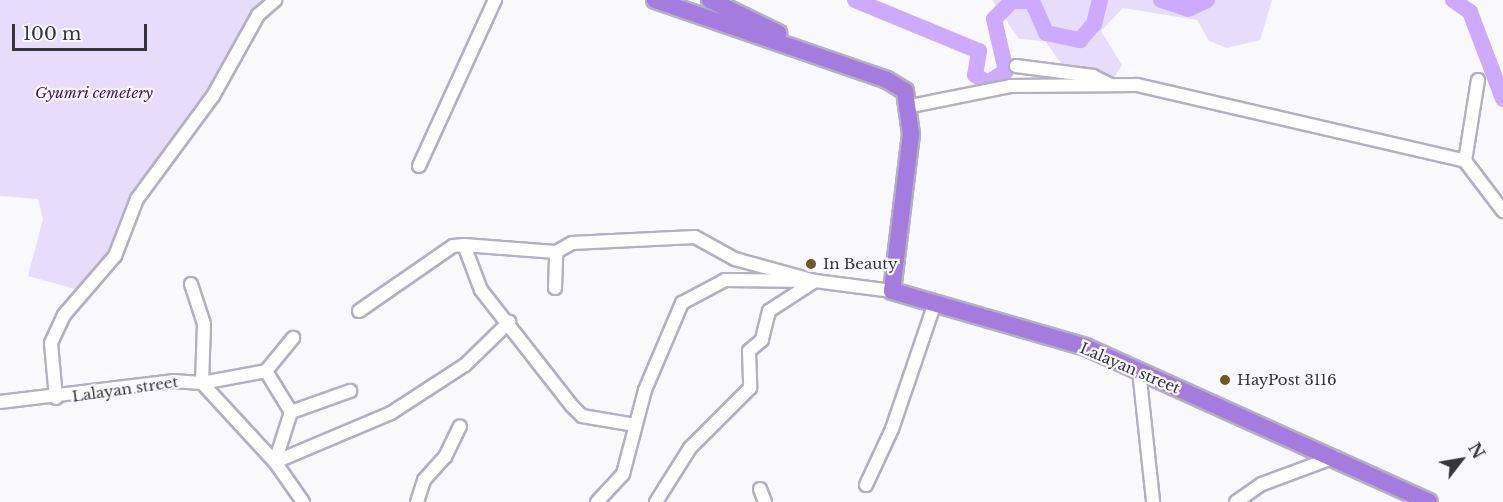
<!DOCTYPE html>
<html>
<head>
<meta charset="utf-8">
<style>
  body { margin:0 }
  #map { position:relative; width:1503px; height:502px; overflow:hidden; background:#f9f8fc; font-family:"Libre Baskerville",serif }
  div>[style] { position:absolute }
  .green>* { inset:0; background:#e7dcfa }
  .river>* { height:16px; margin:-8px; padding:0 8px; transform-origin:8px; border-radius:8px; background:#ccabfe }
  .roads { filter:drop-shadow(2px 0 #b5afc2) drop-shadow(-2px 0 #b5afc2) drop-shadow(0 2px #b5afc2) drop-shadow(0 -2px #b5afc2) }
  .minor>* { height:12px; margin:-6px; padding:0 6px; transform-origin:6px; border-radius:6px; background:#fff }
  .highway>* { height:16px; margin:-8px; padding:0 8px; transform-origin:8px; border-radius:8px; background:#a47bde }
  .dots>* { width:16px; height:16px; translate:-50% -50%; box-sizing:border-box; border:3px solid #f9f8fc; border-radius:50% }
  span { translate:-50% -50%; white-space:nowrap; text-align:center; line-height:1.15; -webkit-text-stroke:4.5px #f9f8fc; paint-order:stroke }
  .park-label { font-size:15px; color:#431171; font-style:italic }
  .poi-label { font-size:15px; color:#37343c }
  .left { translate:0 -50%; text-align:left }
  .street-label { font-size:15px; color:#37343c }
  .north { position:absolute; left:1431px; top:430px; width:60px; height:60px; -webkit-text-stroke:4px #f9f8fc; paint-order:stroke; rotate:59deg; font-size:16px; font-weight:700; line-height:24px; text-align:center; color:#37343c }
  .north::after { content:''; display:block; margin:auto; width:21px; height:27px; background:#37343c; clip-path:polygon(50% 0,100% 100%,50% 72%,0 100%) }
  .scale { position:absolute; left:12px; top:24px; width:135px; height:27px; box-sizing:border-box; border:3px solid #37343c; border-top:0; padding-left:8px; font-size:18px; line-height:21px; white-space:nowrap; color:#37343c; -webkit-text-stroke:4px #f9f8fc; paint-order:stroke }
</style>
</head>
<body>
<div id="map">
  <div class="green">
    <div style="clip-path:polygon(0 0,261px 0,212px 94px,131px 198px,102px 265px,79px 290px,28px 276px,43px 219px,38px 199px,0 196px)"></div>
    <div style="clip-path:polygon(992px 0,1272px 0,1260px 40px,1227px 48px,1209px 41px,1197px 20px,1123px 8px,1101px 31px,1122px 65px,1113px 79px,1078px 66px,1064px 67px,1045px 41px,1019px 39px)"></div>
  </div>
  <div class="river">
    <div style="left:855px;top:0;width:134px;rotate:22.4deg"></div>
    <div style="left:979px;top:51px;width:24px;rotate:99deg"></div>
    <div style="left:975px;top:75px;width:15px;rotate:32deg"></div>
    <div style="left:988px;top:83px;width:22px;rotate:-34deg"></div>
    <div style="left:1006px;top:71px;width:53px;rotate:-103deg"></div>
    <div style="left:994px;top:19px;width:25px;rotate:-45deg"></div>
    <div style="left:1012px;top:1px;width:20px"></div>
    <div style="left:1032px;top:1px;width:35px;rotate:66deg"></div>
    <div style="left:1046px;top:33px;width:35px;rotate:12deg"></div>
    <div style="left:1080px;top:40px;width:21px;rotate:-49deg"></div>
    <div style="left:1094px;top:24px;width:25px;rotate:-76deg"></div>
    <div style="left:1161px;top:0;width:28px;rotate:18deg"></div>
    <div style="left:1188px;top:9px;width:21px;rotate:-25deg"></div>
    <div style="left:1453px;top:0;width:21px;rotate:35deg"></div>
    <div style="left:1470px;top:12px;width:93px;rotate:69.2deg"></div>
  </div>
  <div class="roads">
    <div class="minor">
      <div style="left:1016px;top:66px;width:78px;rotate:7.4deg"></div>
      <div style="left:1093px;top:76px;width:18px;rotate:27deg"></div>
      <div style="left:911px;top:106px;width:101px;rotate:-11.4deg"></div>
      <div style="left:1010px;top:86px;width:127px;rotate:-0.5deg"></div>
      <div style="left:1137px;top:85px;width:337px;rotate:13deg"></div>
      <div style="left:1465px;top:161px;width:63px;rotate:52.8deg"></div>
      <div style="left:1465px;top:161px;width:82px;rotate:-80.9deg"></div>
      <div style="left:419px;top:166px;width:183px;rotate:-65.4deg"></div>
      <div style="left:464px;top:245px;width:48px;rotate:69.3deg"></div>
      <div style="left:481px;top:290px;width:147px;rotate:51.9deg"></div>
      <div style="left:572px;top:406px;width:14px;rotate:45deg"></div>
      <div style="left:582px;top:416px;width:54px;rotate:9.6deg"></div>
      <div style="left:191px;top:284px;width:42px;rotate:72deg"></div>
      <div style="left:204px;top:324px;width:59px;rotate:91.9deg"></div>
      <div style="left:202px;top:383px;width:65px;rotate:-10.6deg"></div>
      <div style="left:555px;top:288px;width:36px;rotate:-88deg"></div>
      <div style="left:359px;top:311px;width:114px;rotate:-34.7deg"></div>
      <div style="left:453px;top:246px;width:11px;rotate:-5deg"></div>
      <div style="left:464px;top:245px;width:92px;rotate:4.4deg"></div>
      <div style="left:556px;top:252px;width:18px;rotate:-29deg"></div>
      <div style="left:572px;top:243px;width:123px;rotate:-2.8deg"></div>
      <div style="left:695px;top:237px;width:46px;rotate:28.8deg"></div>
      <div style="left:735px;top:259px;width:83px;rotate:15.4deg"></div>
      <div style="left:815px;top:281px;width:55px;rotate:146.9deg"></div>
      <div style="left:769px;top:311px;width:30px;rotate:104deg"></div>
      <div style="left:762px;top:340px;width:17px;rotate:140deg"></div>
      <div style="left:749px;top:351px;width:37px;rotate:88deg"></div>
      <div style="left:750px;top:388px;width:85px;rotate:135deg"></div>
      <div style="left:690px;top:448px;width:64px;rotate:122.2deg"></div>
      <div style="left:1139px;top:370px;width:133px;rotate:83.9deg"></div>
      <div style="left:56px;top:398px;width:55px;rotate:-95.2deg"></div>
      <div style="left:51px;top:343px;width:31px;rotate:-65deg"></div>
      <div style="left:64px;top:315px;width:78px;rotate:-49.2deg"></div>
      <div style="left:115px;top:256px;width:61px;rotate:-68.9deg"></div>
      <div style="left:137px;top:199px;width:128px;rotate:-53.6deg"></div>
      <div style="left:213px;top:96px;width:93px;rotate:-60.9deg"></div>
      <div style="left:258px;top:15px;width:23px;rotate:-41deg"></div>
      <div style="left:0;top:402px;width:174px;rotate:-6.9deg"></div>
      <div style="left:173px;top:381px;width:29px;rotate:4deg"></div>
      <div style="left:202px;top:383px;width:108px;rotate:47.3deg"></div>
      <div style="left:275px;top:462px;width:49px;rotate:55deg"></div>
      <div style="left:291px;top:412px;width:63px;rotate:-19.6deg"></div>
      <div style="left:275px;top:462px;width:126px;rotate:-22.9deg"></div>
      <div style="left:391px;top:413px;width:88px;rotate:-33deg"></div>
      <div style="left:465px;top:365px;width:62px;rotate:-44.3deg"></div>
      <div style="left:275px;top:462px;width:52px;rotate:-72.3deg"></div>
      <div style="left:291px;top:412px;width:48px;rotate:-121.4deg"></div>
      <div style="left:266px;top:371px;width:43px;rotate:-50.7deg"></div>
      <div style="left:866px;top:485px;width:62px;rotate:-65.1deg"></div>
      <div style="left:892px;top:429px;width:133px;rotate:-71.2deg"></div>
      <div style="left:760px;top:489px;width:14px;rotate:69deg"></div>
      <div style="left:417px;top:502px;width:23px;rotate:-72deg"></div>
      <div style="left:424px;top:480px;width:31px;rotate:-48deg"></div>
      <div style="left:445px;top:457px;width:34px;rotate:-64deg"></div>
      <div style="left:597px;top:502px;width:38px;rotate:-47deg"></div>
      <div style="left:623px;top:474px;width:87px;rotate:-75.3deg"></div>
      <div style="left:645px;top:390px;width:95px;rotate:-67deg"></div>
      <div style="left:682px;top:303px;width:49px;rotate:-28.1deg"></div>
      <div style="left:725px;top:280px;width:90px;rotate:0.6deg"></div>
      <div style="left:815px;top:281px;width:78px;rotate:7.4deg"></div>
      <div style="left:1236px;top:502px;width:32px;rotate:-35deg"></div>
      <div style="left:1262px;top:484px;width:78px;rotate:-20.3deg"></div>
    </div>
    <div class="highway">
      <div style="left:655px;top:0;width:245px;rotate:19deg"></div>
      <div style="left:887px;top:80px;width:21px;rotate:31deg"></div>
      <div style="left:905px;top:91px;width:43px;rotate:82.1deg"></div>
      <div style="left:911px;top:134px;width:158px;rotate:96.9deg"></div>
      <div style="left:892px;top:291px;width:202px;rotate:16.1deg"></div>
      <div style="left:1086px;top:347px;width:376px;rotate:24.3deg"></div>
      <div style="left:710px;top:0;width:76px;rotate:25.9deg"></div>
    </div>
  </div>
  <div class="dots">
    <div style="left:811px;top:264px;background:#6d5927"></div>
    <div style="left:1225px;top:380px;background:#6d5927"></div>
  </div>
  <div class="park-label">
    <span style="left:94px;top:93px">Gyumri cemetery</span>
  </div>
  <div class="poi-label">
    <span class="left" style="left:823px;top:264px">In Beauty</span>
    <span class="left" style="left:1237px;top:380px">HayPost 3116</span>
  </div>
  <div class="street-label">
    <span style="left:1130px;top:368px;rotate:23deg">Lalayan street</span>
    <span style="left:125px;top:389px;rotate:-8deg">Lalayan street</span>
  </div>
  <div class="north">N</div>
  <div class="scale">100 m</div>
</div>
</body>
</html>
